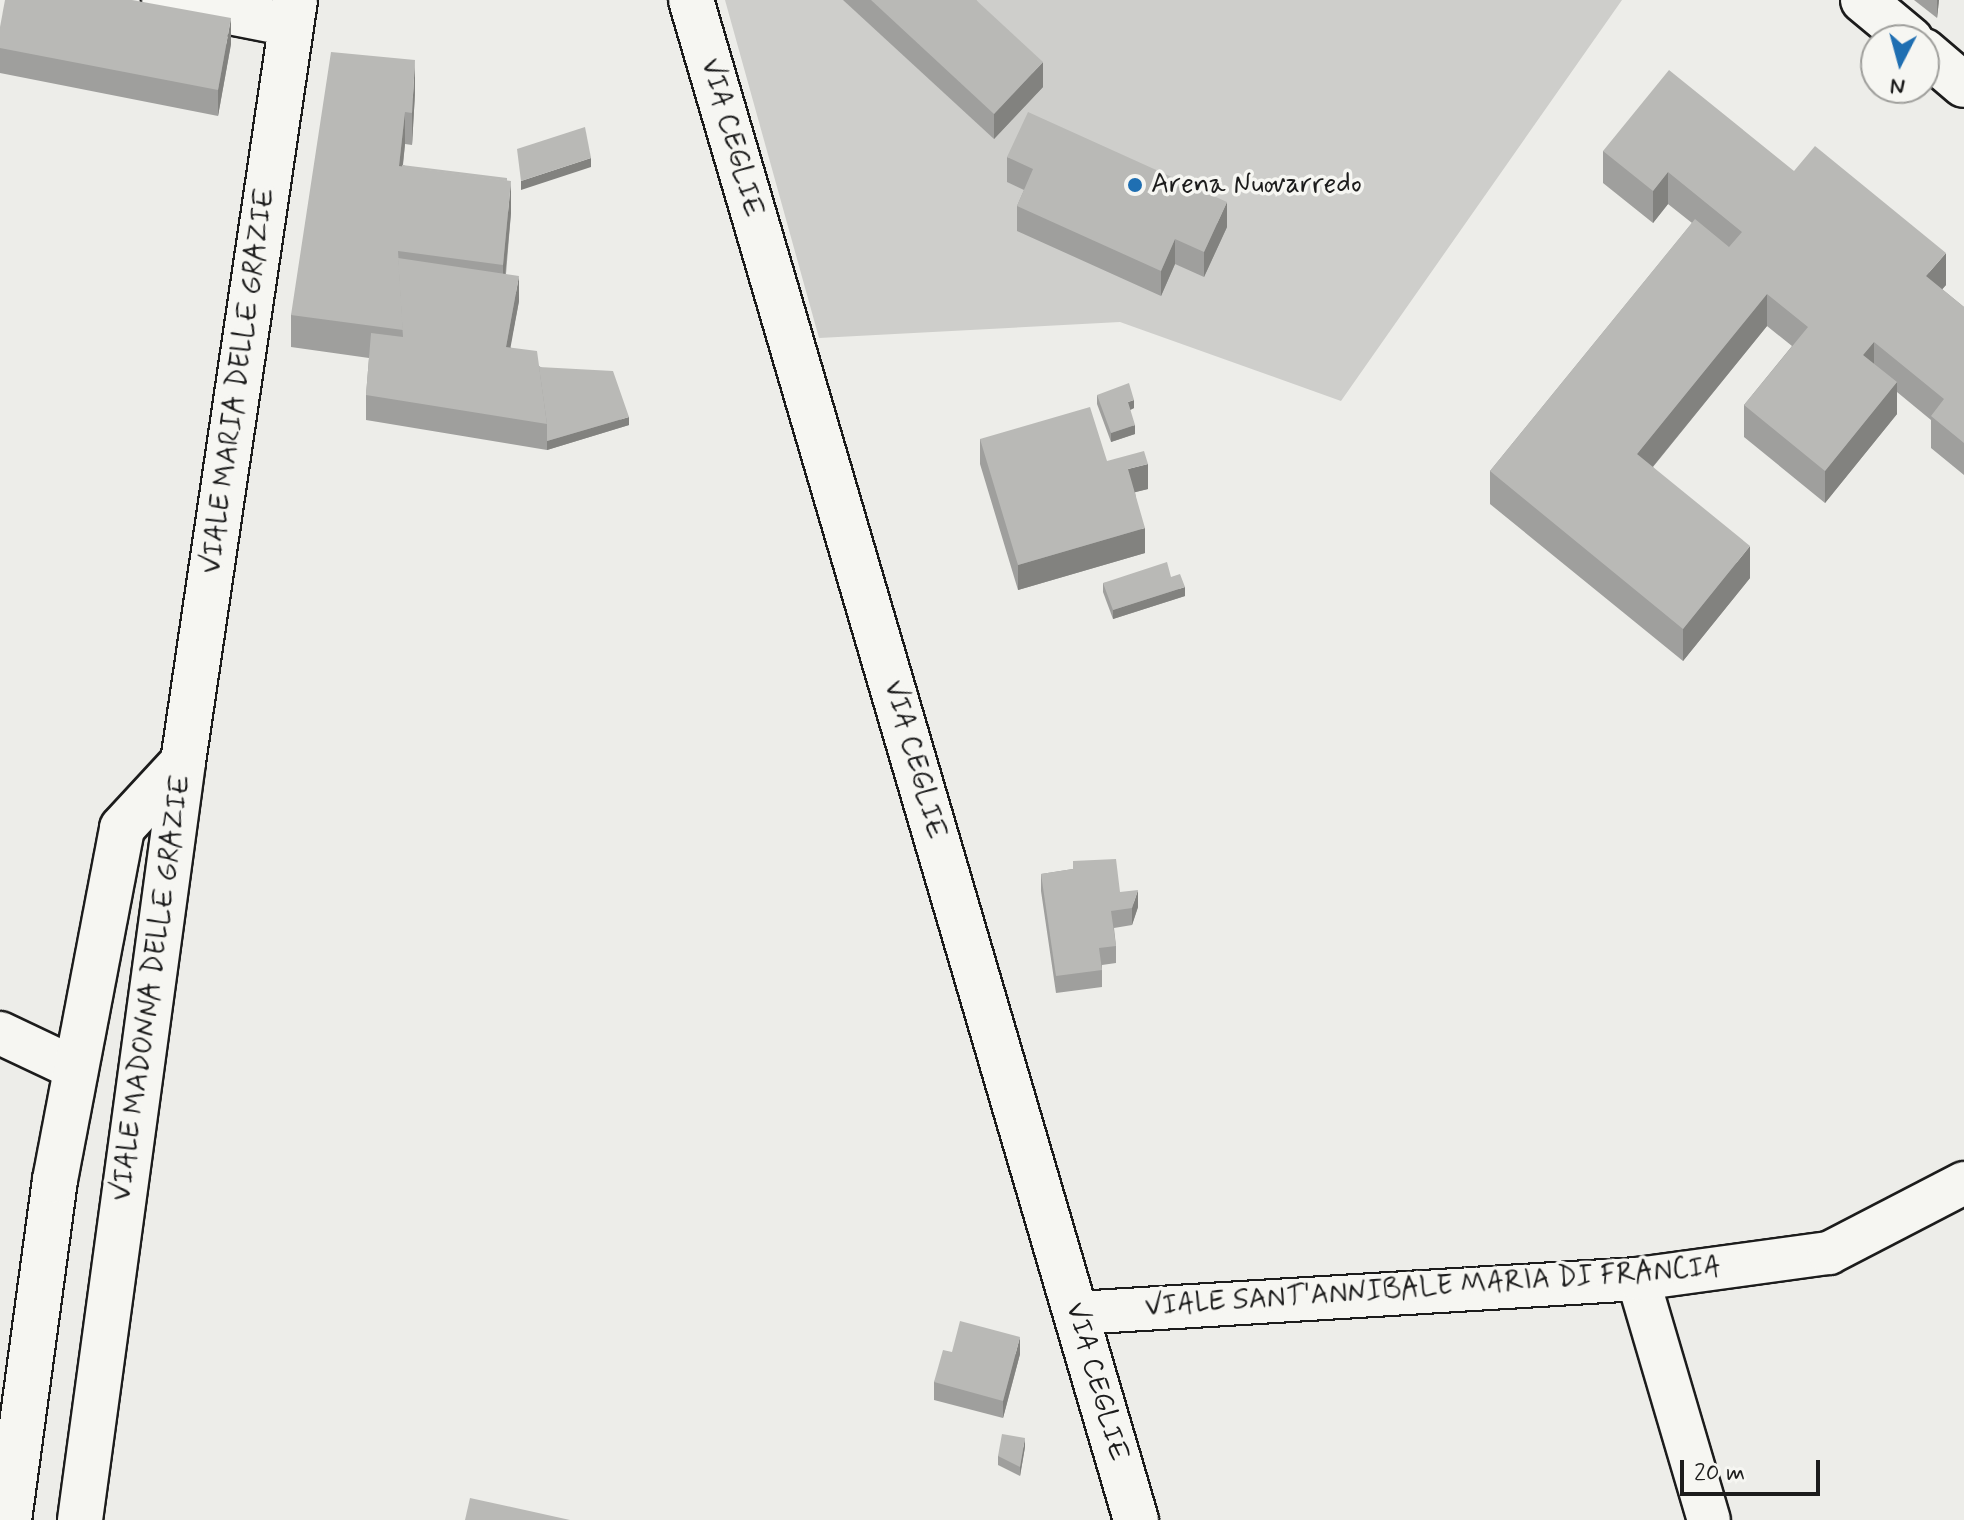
<!DOCTYPE html>
<html>
<head>
<meta charset="utf-8">
<style>
  body { margin:0 }
  #map { position:relative; width:1964px; height:1520px; overflow:hidden; background:#edede9; font-family:Mynerve,sans-serif }
  div>[style] { position:absolute }
  .green>* { inset:0; background:#cececb }
  .roads { filter:drop-shadow(2px 0 #1c1c1c) drop-shadow(-2px 0 #1c1c1c) drop-shadow(0 2px #1c1c1c) drop-shadow(0 -2px #1c1c1c) }
  .minor>* { height:42px; margin:-21px; padding:0 21px; transform-origin:21px; border-radius:21px; background:#f6f6f2 }
  .tertiary>* { height:44px; margin:-22px; padding:0 22px; transform-origin:22px; border-radius:22px; background:#f6f6f2 }
  .secondary>* { height:44px; margin:-22px; padding:0 22px; transform-origin:22px; border-radius:22px; background:#f6f6f2 }
  .wall>* { inset:0; background:#9f9f9d }
  .shaded-wall>* { inset:0; background:#82827f }
  .building>* { inset:0; background:#b9b9b6 }
  .dots>* { width:22px; height:22px; translate:-50% -50%; box-sizing:border-box; border:4px solid #f6f6f2; border-radius:50% }
  span { translate:-50% -50%; white-space:nowrap; text-align:center; line-height:1.15; -webkit-text-stroke:7px #f6f6f2; paint-order:stroke }
  .street-label { font-size:28px; color:#1c1c1c }
  .poi-label { font-size:28px; color:#1c1c1c }
  .left { translate:0 -50%; text-align:left }
  .north { position:absolute; left:1860px; top:24px; width:80px; height:80px; box-sizing:border-box; background:#f6f6f2; border:2px solid #9f9f9c; border-radius:50%; rotate:186deg; font-size:22px; font-weight:700; line-height:32px; text-align:center; color:#1c1c1c }
  .north::after { content:''; display:block; margin:auto; width:28px; height:36px; background:#1f6fb2; clip-path:polygon(50% 0,100% 100%,50% 72%,0 100%) }
  .scale { position:absolute; left:1680px; top:1460px; width:140px; height:36px; box-sizing:border-box; border:4px solid #1c1c1c; border-top:0; padding-left:10px; font-size:24px; line-height:28px; white-space:nowrap; color:#1c1c1c; -webkit-text-stroke:6px #f6f6f2; paint-order:stroke }
</style>
</head>
<body>
<div id="map">
  <div class="green">
    <div style="clip-path:polygon(725px 0,1622px 0,1341px 401px,1120px 322px,819px 338px)"></div>
  </div>
  <div class="roads">
    <div class="minor">
      <div style="left:163px;top:0;width:130px;rotate:11.1deg"></div>
      <div style="left:0;top:1033px;width:84px;rotate:25.3deg"></div>
      <div style="left:1638px;top:1279px;width:251px;rotate:73.6deg"></div>
      <div style="left:1077px;top:1313px;width:562px;rotate:-3.47deg"></div>
      <div style="left:1638px;top:1279px;width:193px;rotate:-7.8deg"></div>
      <div style="left:1829px;top:1253px;width:152px;rotate:-27.4deg"></div>
    </div>
    <div class="tertiary">
      <div style="left:9px;top:1520px;width:343px;rotate:-82.3deg"></div>
      <div style="left:55px;top:1180px;width:358px;rotate:-79.2deg"></div>
      <div style="left:122px;top:828px;width:90px;rotate:-47.3deg"></div>
      <div style="left:80px;top:1520px;width:765px;rotate:-82.26deg"></div>
      <div style="left:183px;top:762px;width:770px;rotate:-81.64deg"></div>
    </div>
    <div class="secondary">
      <div style="left:691px;top:0;width:1584px;rotate:73.68deg"></div>
      <div style="left:1863px;top:0;width:62px;rotate:39.8deg"></div>
      <div style="left:1924px;top:51px;width:52px;rotate:40.4deg"></div>
    </div>
  </div>
  <div class="wall">
    <div style="clip-path:polygon(843px 0,976px 0,1043px 87px,994px 139px)"></div>
    <div style="clip-path:polygon(1914px 0,1939px 0,1937px 18px)"></div>
    <div style="clip-path:polygon(0 27px,231px 44px,218px 116px,0 73px)"></div>
    <div style="clip-path:polygon(415px 93px,412px 145px,405px 144px,403px 165px,511px 213px,506px 274px,519px 301px,510px 347px,629px 425px,547px 450px,366px 420px,366px 395px,369px 358px,291px 347px,291px 315px)"></div>
    <div style="clip-path:polygon(1603px 151px,1794px 171px,1946px 285px,1942px 289px,1964px 307px,1964px 475px,1931px 448px,1931px 420px,1897px 392px,1897px 414px,1825px 503px,1744px 437px,1744px 405px,1792px 346px,1767px 326px,1653px 467px,1750px 578px,1683px 661px,1490px 504px,1490px 471px,1692px 223px,1668px 204px,1653px 223px,1603px 183px)"></div>
    <div style="clip-path:polygon(1007px 157px,1227px 227px,1204px 277px,1175px 264px,1161px 296px,1017px 231px,1017px 206px,1024px 190px,1007px 182px)"></div>
    <div style="clip-path:polygon(1097px 395px,1134px 408px,1130px 410px,1135px 434px,1111px 442px,1097px 404px)"></div>
    <div style="clip-path:polygon(980px 439px,1107px 461px,1148px 489px,1135px 492px,1145px 553px,1018px 590px,980px 464px)"></div>
    <div style="clip-path:polygon(1171px 577px,1185px 596px,1113px 619px,1103px 592px,1103px 583px)"></div>
    <div style="clip-path:polygon(1073px 861px,1120px 892px,1138px 907px,1132px 925px,1114px 928px,1116px 946px,1116px 963px,1102px 965px,1102px 987px,1056px 993px,1041px 891px,1041px 874px,1073px 869px)"></div>
    <div style="clip-path:polygon(952px 1352px,1020px 1354px,1003px 1418px,934px 1400px,934px 1382px)"></div>
    <div style="clip-path:polygon(1025px 1447px,1020px 1476px,998px 1465px,998px 1456px)"></div>
  </div>
  <div class="shaded-wall">
    <div style="clip-path:polygon(1937px 0,1939px 0,1937px 18px)"></div>
    <div style="clip-path:polygon(231px 18px,231px 44px,218px 116px,218px 90px)"></div>
    <div style="clip-path:polygon(415px 60px,415px 93px,412px 145px,412px 113px)"></div>
    <div style="clip-path:polygon(1043px 62px,1043px 87px,994px 139px,994px 114px)"></div>
    <div style="clip-path:polygon(405px 112px,405px 144px,400px 190px,399px 166px)"></div>
    <div style="clip-path:polygon(591px 158px,591px 167px,521px 190px,521px 181px)"></div>
    <div style="clip-path:polygon(1668px 172px,1668px 204px,1653px 223px,1653px 191px)"></div>
    <div style="clip-path:polygon(511px 181px,511px 213px,503px 297px,503px 265px)"></div>
    <div style="clip-path:polygon(1227px 202px,1227px 227px,1204px 277px,1204px 252px)"></div>
    <div style="clip-path:polygon(1175px 239px,1175px 264px,1161px 296px,1161px 271px)"></div>
    <div style="clip-path:polygon(1946px 253px,1946px 285px,1926px 308px,1926px 276px)"></div>
    <div style="clip-path:polygon(519px 276px,519px 301px,506px 372px,506px 347px)"></div>
    <div style="clip-path:polygon(1767px 294px,1767px 326px,1637px 486px,1637px 454px)"></div>
    <div style="clip-path:polygon(1874px 342px,1874px 374px,1863px 355px)"></div>
    <div style="clip-path:polygon(1897px 382px,1897px 414px,1825px 503px,1825px 471px)"></div>
    <div style="clip-path:polygon(1134px 400px,1134px 408px,1128px 411px,1128px 402px)"></div>
    <div style="clip-path:polygon(629px 417px,629px 425px,547px 450px,547px 441px)"></div>
    <div style="clip-path:polygon(1135px 425px,1135px 434px,1111px 442px,1111px 433px)"></div>
    <div style="clip-path:polygon(1148px 464px,1148px 489px,1128px 494px,1128px 469px)"></div>
    <div style="clip-path:polygon(1145px 528px,1145px 553px,1018px 590px,1018px 565px)"></div>
    <div style="clip-path:polygon(1750px 546px,1750px 578px,1683px 661px,1683px 629px)"></div>
    <div style="clip-path:polygon(1185px 587px,1185px 596px,1113px 619px,1113px 610px)"></div>
    <div style="clip-path:polygon(1138px 890px,1138px 907px,1132px 925px,1132px 908px)"></div>
    <div style="clip-path:polygon(1020px 1337px,1020px 1354px,1003px 1418px,1003px 1401px)"></div>
    <div style="clip-path:polygon(1025px 1438px,1025px 1447px,1020px 1476px,1020px 1467px)"></div>
  </div>
  <div class="building">
    <div style="clip-path:polygon(5px 0,132px 0,231px 18px,218px 90px,0 48px,0 27px)"></div>
    <div style="clip-path:polygon(871px 0,976px 0,1043px 62px,994px 114px)"></div>
    <div style="clip-path:polygon(331px 52px,415px 60px,412px 113px,405px 112px,399px 166px,511px 181px,503px 265px,398px 251px,403px 330px,291px 315px)"></div>
    <div style="clip-path:polygon(1669px 70px,1794px 171px,1815px 146px,1946px 253px,1926px 276px,1964px 307px,1964px 443px,1931px 416px,1944px 399px,1874px 342px,1863px 355px,1897px 382px,1825px 471px,1744px 405px,1808px 327px,1767px 294px,1637px 454px,1750px 546px,1683px 629px,1490px 471px,1695px 219px,1729px 247px,1742px 232px,1668px 172px,1653px 191px,1603px 151px)"></div>
    <div style="clip-path:polygon(1028px 112px,1227px 202px,1204px 252px,1175px 239px,1161px 271px,1017px 206px,1033px 169px,1007px 157px)"></div>
    <div style="clip-path:polygon(585px 127px,591px 158px,521px 181px,517px 149px)"></div>
    <div style="clip-path:polygon(402px 165px,507px 178px,507px 181px,402px 167px)"></div>
    <div style="clip-path:polygon(398px 258px,519px 276px,506px 347px,537px 351px,547px 424px,366px 395px,371px 333px,403px 337px)"></div>
    <div style="clip-path:polygon(539px 367px,613px 371px,629px 417px,547px 441px,547px 424px)"></div>
    <div style="clip-path:polygon(1129px 383px,1134px 400px,1128px 402px,1135px 425px,1111px 433px,1097px 395px)"></div>
    <div style="clip-path:polygon(1090px 407px,1107px 461px,1144px 451px,1148px 464px,1128px 469px,1145px 528px,1018px 565px,980px 439px)"></div>
    <div style="clip-path:polygon(1167px 562px,1171px 577px,1180px 574px,1185px 587px,1113px 610px,1103px 583px)"></div>
    <div style="clip-path:polygon(1116px 859px,1120px 892px,1138px 890px,1132px 908px,1111px 911px,1116px 946px,1099px 948px,1102px 970px,1056px 976px,1041px 874px,1073px 869px,1073px 861px)"></div>
    <div style="clip-path:polygon(960px 1321px,1020px 1337px,1003px 1401px,934px 1382px,943px 1350px,952px 1352px)"></div>
    <div style="clip-path:polygon(1002px 1434px,1025px 1438px,1020px 1467px,998px 1456px)"></div>
    <div style="clip-path:polygon(470px 1498px,570px 1520px,465px 1520px)"></div>
  </div>
  <div class="dots">
    <div style="left:1135px;top:185px;background:#1f6fb2"></div>
  </div>
  <div class="street-label">
    <span style="left:731px;top:138px;rotate:74deg">VIA CEGLIE</span>
    <span style="left:239px;top:381px;rotate:-82deg">VIALE MARIA DELLE GRAZIE</span>
    <span style="left:914px;top:760px;rotate:74deg">VIA CEGLIE</span>
    <span style="left:152px;top:988px;rotate:-82deg">VIALE MADONNA DELLE GRAZIE</span>
    <span style="left:1433px;top:1288px;rotate:-4deg">VIALE SANT'ANNIBALE MARIA DI FRANCIA</span>
    <span style="left:1096px;top:1382px;rotate:74deg">VIA CEGLIE</span>
  </div>
  <div class="poi-label">
    <span class="left" style="left:1151px;top:185px">Arena Nuovarredo</span>
  </div>
  <div class="north">N</div>
  <div class="scale">20 m</div>
</div>
</body>
</html>
